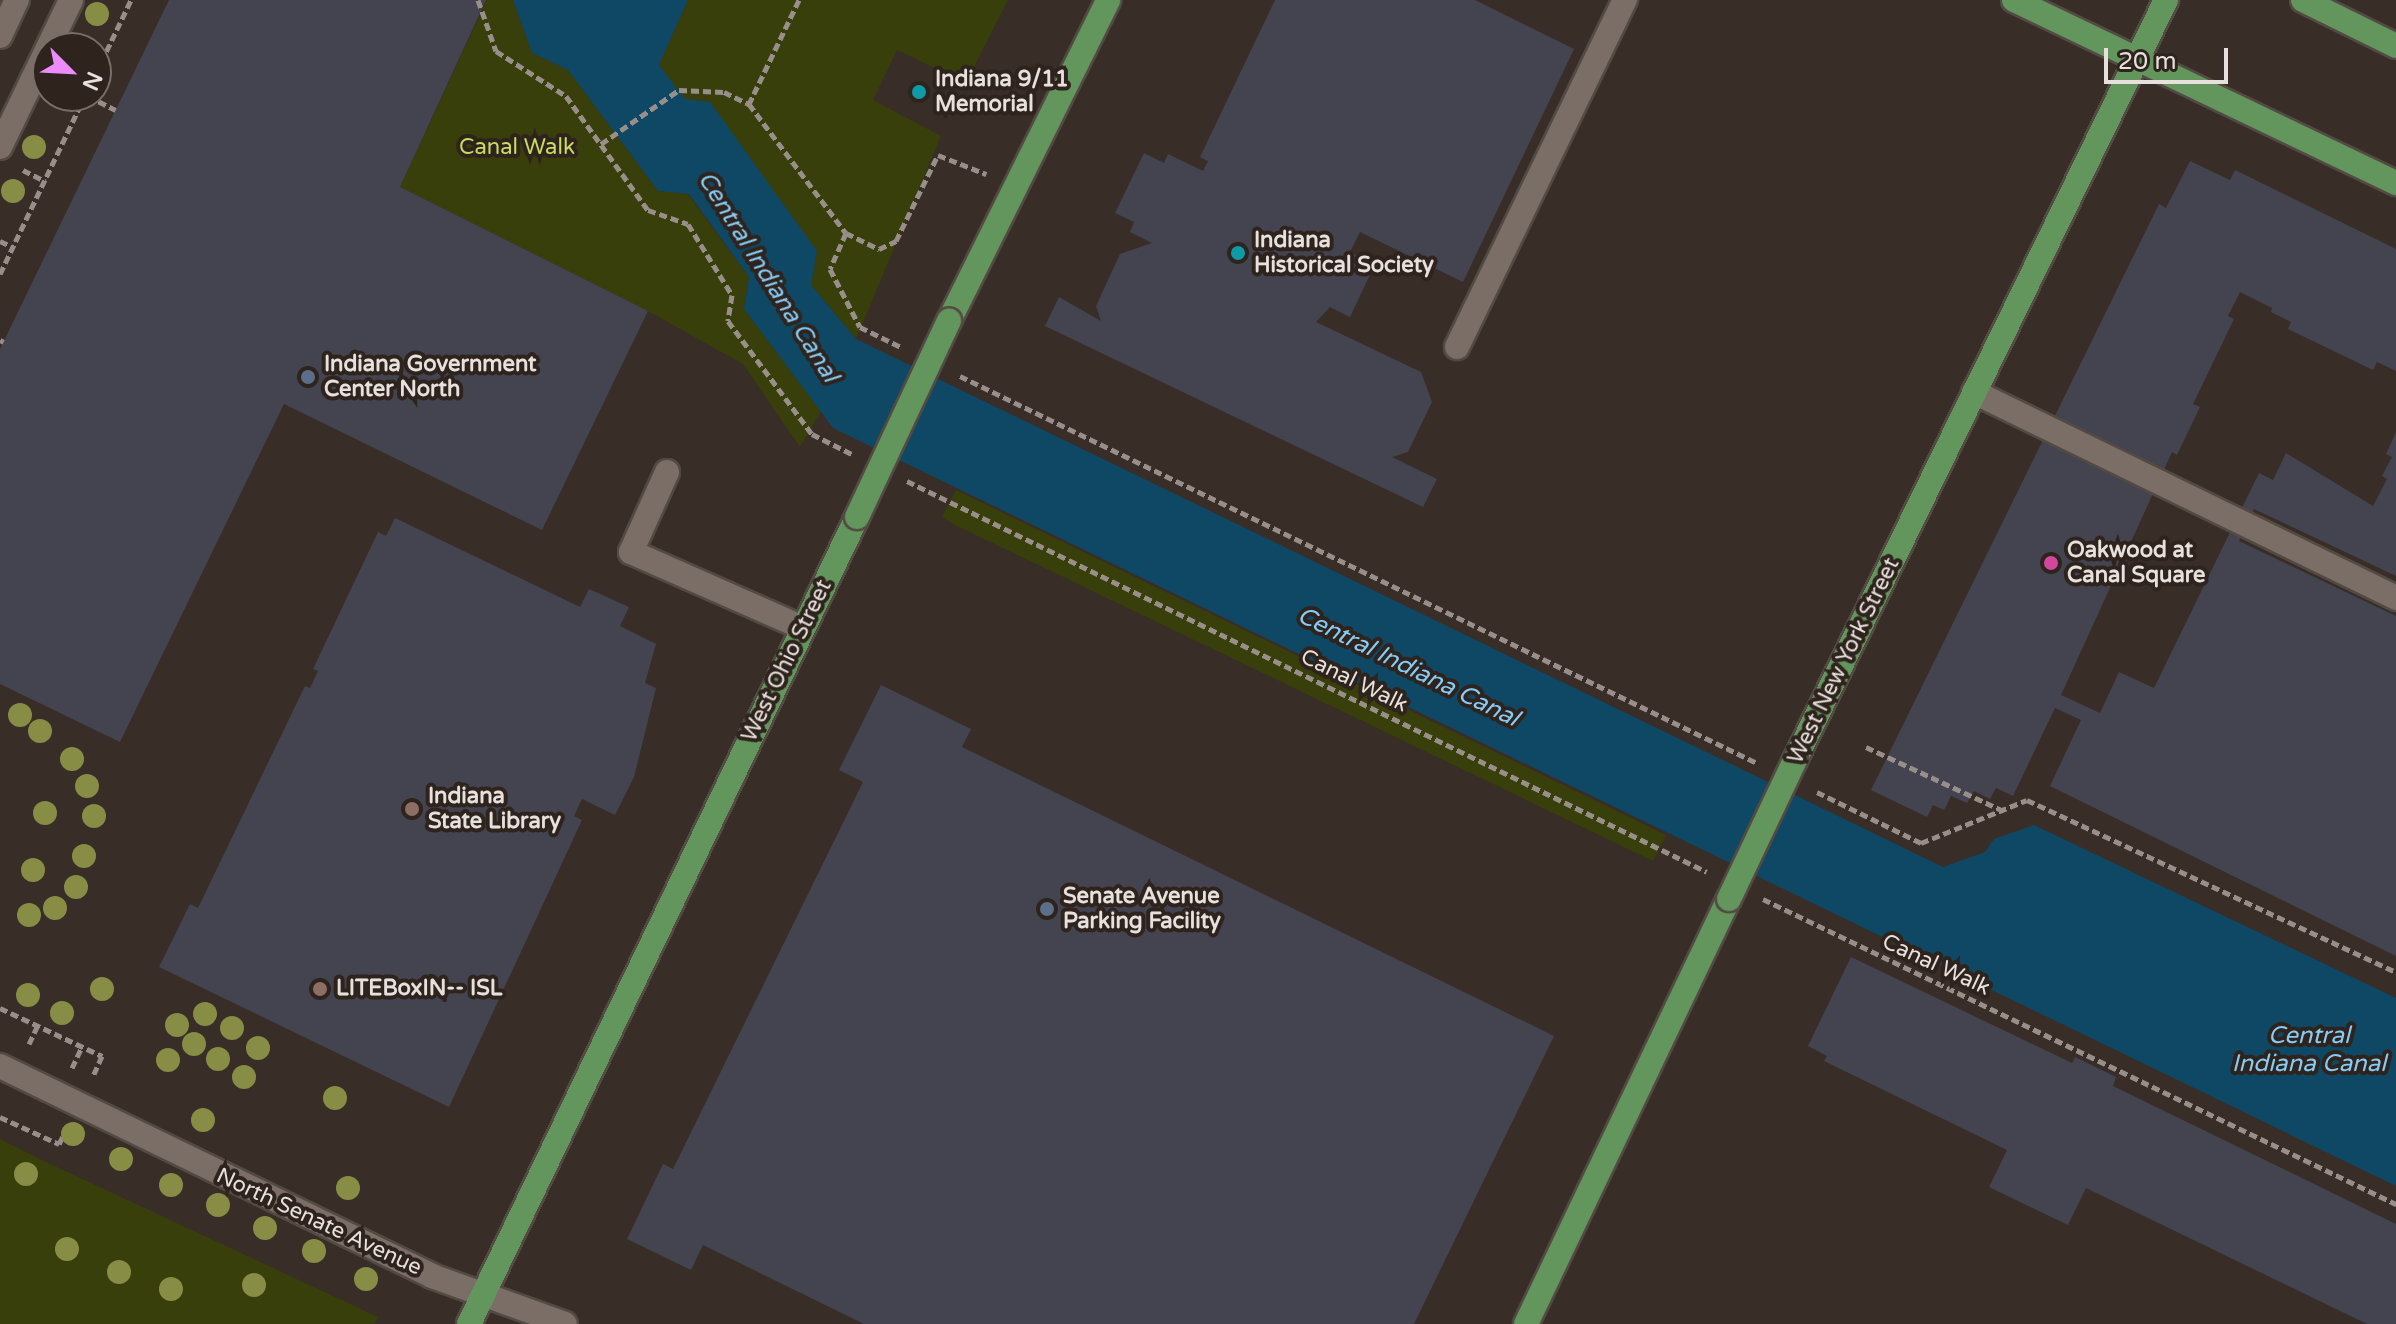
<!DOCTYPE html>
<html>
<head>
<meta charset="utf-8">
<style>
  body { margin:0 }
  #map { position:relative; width:2396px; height:1324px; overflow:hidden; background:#382d27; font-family:"Varela Round",sans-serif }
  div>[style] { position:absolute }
  .green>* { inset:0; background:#383f0a }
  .water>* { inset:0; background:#0f4864 }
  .building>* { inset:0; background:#434450 }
  .path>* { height:5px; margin-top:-2.5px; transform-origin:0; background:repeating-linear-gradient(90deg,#988f8a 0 8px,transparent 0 12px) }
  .roads { filter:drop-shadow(2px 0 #534a44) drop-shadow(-2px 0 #534a44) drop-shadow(0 2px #534a44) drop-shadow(0 -2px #534a44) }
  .minor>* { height:24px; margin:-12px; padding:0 12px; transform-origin:12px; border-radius:12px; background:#7b6e67 }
  .major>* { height:24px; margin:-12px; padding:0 12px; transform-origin:12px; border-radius:12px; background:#63965c }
  .bridges { filter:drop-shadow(2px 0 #534a44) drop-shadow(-2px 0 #534a44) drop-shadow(0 2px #534a44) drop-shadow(0 -2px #534a44) }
  .major-bridge>* { height:24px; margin:-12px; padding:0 12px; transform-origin:12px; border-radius:12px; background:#63965c }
  .trees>* { width:24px; height:24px; margin:-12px; border-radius:50%; background:#878d45 }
  .dots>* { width:22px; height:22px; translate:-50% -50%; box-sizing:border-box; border:4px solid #2e231d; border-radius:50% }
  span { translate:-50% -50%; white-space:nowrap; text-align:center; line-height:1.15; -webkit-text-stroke:8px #2e231d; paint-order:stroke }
  .poi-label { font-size:22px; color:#e7e0dc; font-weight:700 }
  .left { translate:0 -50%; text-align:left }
  .park-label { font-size:22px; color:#c8dc5e }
  .street-label { font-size:22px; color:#e7e0dc }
  .water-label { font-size:24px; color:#86ccf5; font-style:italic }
  .north { position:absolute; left:32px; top:32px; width:80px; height:80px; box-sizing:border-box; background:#2e231d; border:2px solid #786f69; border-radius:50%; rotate:114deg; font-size:22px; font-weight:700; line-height:32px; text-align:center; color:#e7e0dc }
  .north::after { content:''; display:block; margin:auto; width:28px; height:36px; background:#ec8cfa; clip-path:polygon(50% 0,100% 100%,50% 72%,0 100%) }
  .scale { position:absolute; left:2104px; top:48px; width:124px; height:36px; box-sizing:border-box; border:4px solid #e7e0dc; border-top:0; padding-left:10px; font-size:24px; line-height:28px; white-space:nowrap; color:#e7e0dc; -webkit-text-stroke:6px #2e231d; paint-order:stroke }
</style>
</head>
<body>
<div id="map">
  <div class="green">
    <div style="clip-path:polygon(487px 0,513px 0,532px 53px,568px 70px,658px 191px,688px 194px,749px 277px,744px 309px,821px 411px,800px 447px,743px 364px,648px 311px,400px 187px)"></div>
    <div style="clip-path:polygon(688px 0,1008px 0,966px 83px,897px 50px,873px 100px,941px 136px,856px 339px,811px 285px,659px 65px)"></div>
    <div style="clip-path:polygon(956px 490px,1666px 835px,1653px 861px,953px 524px,942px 517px)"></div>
    <div style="clip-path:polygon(0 1139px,44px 1161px,378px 1317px,374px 1324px,0 1324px)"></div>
  </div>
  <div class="water">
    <div style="clip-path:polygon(513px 0,688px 0,659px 65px,685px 99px,710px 102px,817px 251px,811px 285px,856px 339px,1943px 867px,1985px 852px,1994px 839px,2034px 825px,2396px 998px,2396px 1186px,833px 428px,744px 309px,749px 277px,689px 194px,658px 191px,568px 70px,532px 53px)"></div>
  </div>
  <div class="building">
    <div style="clip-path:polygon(169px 0,486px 0,400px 187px,648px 311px,542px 530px,284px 404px,120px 742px,0 684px,0 349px)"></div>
    <div style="clip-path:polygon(1275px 0,1475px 0,1574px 49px,1463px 282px,1360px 232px,1350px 252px,1375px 264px,1350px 317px,1330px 307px,1316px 322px,1421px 372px,1432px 402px,1408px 452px,1392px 457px,1437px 479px,1423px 507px,1045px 326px,1059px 297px,1101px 321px,1096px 306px,1120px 254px,1152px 243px,1130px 232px,1134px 222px,1115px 213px,1144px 153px,1164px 163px,1168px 154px,1203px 171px,1208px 161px,1200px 157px)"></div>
    <div style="clip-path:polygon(2190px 161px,2230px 180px,2235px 170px,2396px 249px,2396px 371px,2377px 362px,2373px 370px,2288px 329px,2291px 322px,2271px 312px,2272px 308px,2240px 292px,2228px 316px,2234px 319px,2193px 404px,2200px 407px,2177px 455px,2172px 452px,2061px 695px,2100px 713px,2119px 672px,2154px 688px,2259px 473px,2273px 480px,2286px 453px,2373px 506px,2387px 479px,2382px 476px,2392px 457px,2386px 454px,2396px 432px,2396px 576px,2254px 509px,2239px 541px,2396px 616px,2396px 956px,2050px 786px,2081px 720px,2055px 708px,2013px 796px,1996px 788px,1990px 799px,1974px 791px,1967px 803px,1951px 796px,1944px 810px,1933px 805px,1927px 817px,1871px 790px,2159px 204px,2166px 208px)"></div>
    <div style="clip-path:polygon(395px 518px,580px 607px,589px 589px,629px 607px,620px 626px,656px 644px,645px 683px,656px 688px,634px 777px,615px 815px,582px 799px,574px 816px,582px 820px,449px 1107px,159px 967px,190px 904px,198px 908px,305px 686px,310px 688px,318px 671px,313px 669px,378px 532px,386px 536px)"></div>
    <div style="clip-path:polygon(881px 685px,971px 729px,962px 747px,1554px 1036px,1414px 1324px,864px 1324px,703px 1245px,691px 1270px,627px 1239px,663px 1164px,673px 1169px,863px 782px,839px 770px)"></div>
    <div style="clip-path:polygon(1851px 957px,2072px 1063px,2075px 1057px,2116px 1077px,2113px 1086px,2396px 1224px,2396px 1324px,2367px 1324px,2086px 1188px,2068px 1225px,1989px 1187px,2007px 1150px,1824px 1061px,1827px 1056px,1808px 1046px)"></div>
  </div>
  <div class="path">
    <div style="left:478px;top:0;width:54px;rotate:70.6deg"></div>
    <div style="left:496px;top:51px;width:83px;rotate:32.7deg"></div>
    <div style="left:566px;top:96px;width:140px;rotate:54.3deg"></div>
    <div style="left:648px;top:210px;width:42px;rotate:19.3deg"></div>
    <div style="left:688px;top:224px;width:84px;rotate:58.2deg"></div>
    <div style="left:732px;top:295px;width:26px;rotate:99deg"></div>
    <div style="left:728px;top:321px;width:141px;rotate:53.4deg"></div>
    <div style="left:812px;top:434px;width:45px;rotate:26.6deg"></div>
    <div style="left:799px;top:0;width:115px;rotate:115.7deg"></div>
    <div style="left:749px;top:104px;width:161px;rotate:53.1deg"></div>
    <div style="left:846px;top:233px;width:39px;rotate:114deg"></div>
    <div style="left:830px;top:269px;width:65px;rotate:62.7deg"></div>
    <div style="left:860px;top:327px;width:46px;rotate:26deg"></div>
    <div style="left:96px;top:73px;width:81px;rotate:-64.4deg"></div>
    <div style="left:88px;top:96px;width:31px;rotate:27deg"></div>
    <div style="left:601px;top:144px;width:95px;rotate:-34.7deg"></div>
    <div style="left:679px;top:90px;width:45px;rotate:2.5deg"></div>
    <div style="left:724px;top:92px;width:28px;rotate:26deg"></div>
    <div style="left:23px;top:170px;width:25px;rotate:27deg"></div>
    <div style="left:846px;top:233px;width:37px;rotate:26deg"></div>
    <div style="left:879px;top:249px;width:19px;rotate:-25deg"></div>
    <div style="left:896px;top:241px;width:96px;rotate:-64deg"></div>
    <div style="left:938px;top:155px;width:52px;rotate:21.6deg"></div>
    <div style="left:0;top:241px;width:14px;rotate:25deg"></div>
    <div style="left:0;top:274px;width:197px;rotate:-64.5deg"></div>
    <div style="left:0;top:340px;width:4px;rotate:27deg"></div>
    <div style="left:960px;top:376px;width:886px;rotate:25.9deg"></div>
    <div style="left:907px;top:481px;width:890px;rotate:26.05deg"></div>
    <div style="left:1866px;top:747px;width:150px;rotate:24.9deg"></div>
    <div style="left:1817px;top:792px;width:116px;rotate:26.1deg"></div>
    <div style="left:1921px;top:843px;width:114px;rotate:-22.1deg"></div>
    <div style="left:2027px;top:800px;width:407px;rotate:25deg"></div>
    <div style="left:1763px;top:899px;width:703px;rotate:25.73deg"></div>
    <div style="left:0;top:1008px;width:113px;rotate:25.2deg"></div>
    <div style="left:102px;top:1056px;width:22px;rotate:114deg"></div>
    <div style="left:29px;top:1044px;width:21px;rotate:-65deg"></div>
    <div style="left:72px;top:1068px;width:23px;rotate:-65deg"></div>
    <div style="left:0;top:1117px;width:65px;rotate:24.6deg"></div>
    <div style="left:59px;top:1144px;width:13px;rotate:-63deg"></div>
  </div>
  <div class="roads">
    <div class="minor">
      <div style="left:0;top:36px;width:40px;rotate:-65deg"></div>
      <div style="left:0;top:147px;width:163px;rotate:-64.2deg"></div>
      <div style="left:1457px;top:347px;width:386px;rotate:-64.2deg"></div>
      <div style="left:1974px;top:392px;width:470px;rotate:26deg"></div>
      <div style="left:667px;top:472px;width:88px;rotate:114.2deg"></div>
      <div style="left:631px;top:552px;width:188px;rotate:23.8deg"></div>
      <div style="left:0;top:1066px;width:480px;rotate:25.9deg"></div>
      <div style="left:432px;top:1276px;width:141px;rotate:19.8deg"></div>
    </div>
    <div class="major">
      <div style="left:2014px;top:0;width:424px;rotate:25.6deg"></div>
      <div style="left:2303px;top:0;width:104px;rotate:26.3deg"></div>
      <div style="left:949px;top:321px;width:358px;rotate:-63.6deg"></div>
      <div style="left:1795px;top:760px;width:846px;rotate:-63.98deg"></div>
      <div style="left:469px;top:1324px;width:895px;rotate:-64.32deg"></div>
      <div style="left:1526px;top:1324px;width:471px;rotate:-64.5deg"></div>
    </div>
  </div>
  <div class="bridges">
    <div class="major-bridge">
      <div style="left:857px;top:517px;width:217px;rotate:-64.9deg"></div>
      <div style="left:1729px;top:899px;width:154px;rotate:-64.6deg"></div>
    </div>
  </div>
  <div class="trees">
    <div style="left:97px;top:14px"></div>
    <div style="left:34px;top:147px"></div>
    <div style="left:13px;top:191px"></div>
    <div style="left:20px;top:715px"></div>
    <div style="left:40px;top:731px"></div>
    <div style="left:72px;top:759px"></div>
    <div style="left:87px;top:786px"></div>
    <div style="left:45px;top:813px"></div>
    <div style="left:94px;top:816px"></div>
    <div style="left:84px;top:856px"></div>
    <div style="left:33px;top:870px"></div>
    <div style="left:76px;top:887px"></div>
    <div style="left:55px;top:908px"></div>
    <div style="left:29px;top:915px"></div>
    <div style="left:102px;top:989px"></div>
    <div style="left:28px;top:995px"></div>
    <div style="left:62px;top:1013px"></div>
    <div style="left:205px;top:1014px"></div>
    <div style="left:177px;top:1025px"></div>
    <div style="left:232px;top:1028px"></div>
    <div style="left:194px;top:1044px"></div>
    <div style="left:258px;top:1048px"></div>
    <div style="left:218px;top:1059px"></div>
    <div style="left:168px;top:1060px"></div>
    <div style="left:244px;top:1077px"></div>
    <div style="left:335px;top:1098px"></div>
    <div style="left:203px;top:1120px"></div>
    <div style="left:73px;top:1134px"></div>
    <div style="left:121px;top:1159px"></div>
    <div style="left:26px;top:1174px"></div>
    <div style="left:171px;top:1185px"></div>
    <div style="left:348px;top:1188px"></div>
    <div style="left:218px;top:1205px"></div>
    <div style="left:265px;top:1228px"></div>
    <div style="left:67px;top:1249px"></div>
    <div style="left:314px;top:1251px"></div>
    <div style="left:119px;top:1272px"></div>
    <div style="left:366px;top:1279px"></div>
    <div style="left:254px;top:1285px"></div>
    <div style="left:171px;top:1289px"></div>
  </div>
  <div class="dots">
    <div style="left:919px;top:92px;background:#0f9aa8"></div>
    <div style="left:1238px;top:253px;background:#0f9aa8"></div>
    <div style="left:308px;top:377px;background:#5c6f8a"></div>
    <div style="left:2051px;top:563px;background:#d1479c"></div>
    <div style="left:412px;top:809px;background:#8d6e63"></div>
    <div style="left:1047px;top:909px;background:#5c6f8a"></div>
    <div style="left:320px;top:989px;background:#8d6e63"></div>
  </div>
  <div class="poi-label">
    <span class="left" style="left:935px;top:92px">Indiana 9/11<br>Memorial</span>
    <span class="left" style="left:1254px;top:253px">Indiana<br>Historical Society</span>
    <span class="left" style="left:324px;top:377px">Indiana Government<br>Center North</span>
    <span class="left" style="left:2067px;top:563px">Oakwood at<br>Canal Square</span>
    <span class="left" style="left:428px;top:809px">Indiana<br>State Library</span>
    <span class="left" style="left:1063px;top:909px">Senate Avenue<br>Parking Facility</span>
    <span class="left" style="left:336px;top:989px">LITEBoxIN-- ISL</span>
  </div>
  <div class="park-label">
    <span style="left:517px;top:148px">Canal Walk</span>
  </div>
  <div class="street-label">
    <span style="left:787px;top:661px;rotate:-64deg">West Ohio Street</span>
    <span style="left:1844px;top:661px;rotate:-64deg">West New York Street</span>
    <span style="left:1354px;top:681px;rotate:26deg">Canal Walk</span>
    <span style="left:1936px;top:965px;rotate:25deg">Canal Walk</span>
    <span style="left:319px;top:1222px;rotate:25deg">North Senate Avenue</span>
  </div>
  <div class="water-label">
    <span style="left:768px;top:277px;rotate:58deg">Central Indiana Canal</span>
    <span style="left:1408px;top:667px;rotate:26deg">Central Indiana Canal</span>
    <span style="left:2309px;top:1050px">Central<br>Indiana Canal</span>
  </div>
  <div class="north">N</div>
  <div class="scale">20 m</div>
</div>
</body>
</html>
